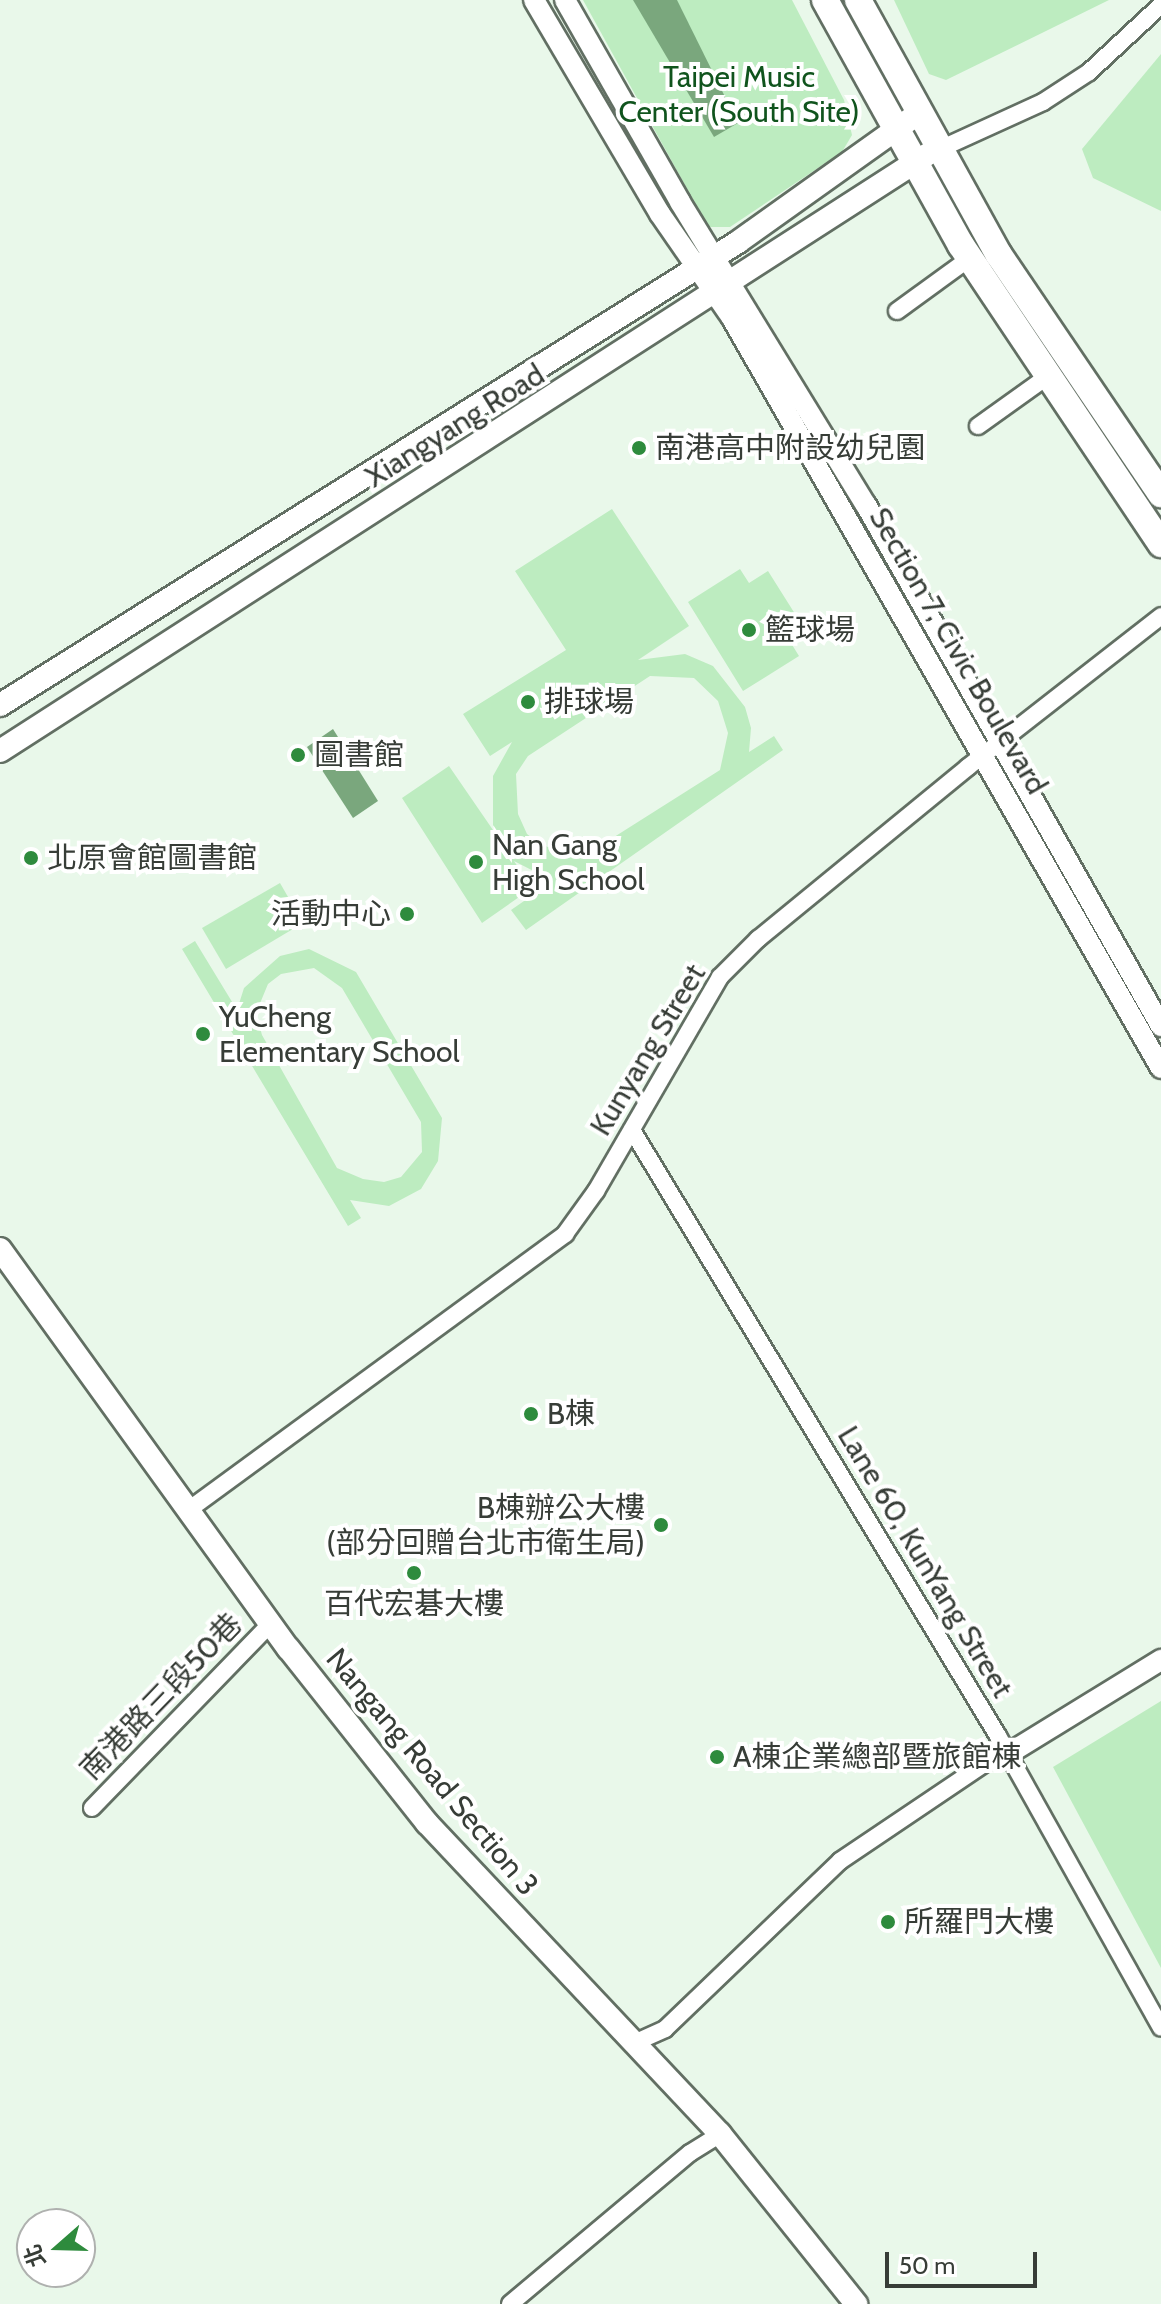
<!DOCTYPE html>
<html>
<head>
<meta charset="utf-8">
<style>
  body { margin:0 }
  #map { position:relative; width:1161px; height:2304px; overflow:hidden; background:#e9f8ea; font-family:Cabin,"Noto Sans TC",sans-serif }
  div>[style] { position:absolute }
  .green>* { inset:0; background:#bdecc0 }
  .water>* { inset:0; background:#7aa77d }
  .roads { filter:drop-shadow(2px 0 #626f63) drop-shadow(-2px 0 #626f63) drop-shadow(0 2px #626f63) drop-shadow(0 -2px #626f63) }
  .minor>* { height:16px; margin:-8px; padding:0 8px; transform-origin:8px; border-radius:8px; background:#fff }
  .tertiary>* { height:20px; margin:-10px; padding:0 10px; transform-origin:10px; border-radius:10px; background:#fff }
  .secondary>* { height:22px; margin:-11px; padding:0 11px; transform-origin:11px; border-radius:11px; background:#fff }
  .primary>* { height:26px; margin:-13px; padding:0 13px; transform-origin:13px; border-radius:13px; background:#fff }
  .dots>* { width:22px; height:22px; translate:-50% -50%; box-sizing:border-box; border:4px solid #fff; border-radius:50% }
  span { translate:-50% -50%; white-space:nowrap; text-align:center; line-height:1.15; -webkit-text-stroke:8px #fff; paint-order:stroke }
  .park-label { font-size:30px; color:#10541d }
  .street-label { font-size:30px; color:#373d37 }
  .poi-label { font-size:30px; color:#373d37 }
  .left { translate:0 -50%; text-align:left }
  .right { translate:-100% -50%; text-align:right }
  .north { position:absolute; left:16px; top:2208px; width:80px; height:80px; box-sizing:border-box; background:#fff; border:2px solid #afb1af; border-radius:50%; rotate:250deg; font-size:22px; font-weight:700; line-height:32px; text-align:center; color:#373d37 }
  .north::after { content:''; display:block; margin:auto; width:28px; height:36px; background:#2e8b3d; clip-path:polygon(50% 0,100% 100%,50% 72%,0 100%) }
  .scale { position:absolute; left:885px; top:2252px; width:152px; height:36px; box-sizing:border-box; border:4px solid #373d37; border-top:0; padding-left:10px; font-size:24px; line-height:28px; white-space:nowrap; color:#373d37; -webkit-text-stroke:6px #fff; paint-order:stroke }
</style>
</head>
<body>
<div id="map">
  <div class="green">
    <div style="clip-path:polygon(583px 0,792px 0,844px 100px,852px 135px,842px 152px,730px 227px,708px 227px)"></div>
    <div style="clip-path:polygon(894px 0,1109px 0,946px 80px,929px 74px)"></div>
    <div style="clip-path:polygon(1161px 54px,1161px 211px,1093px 178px,1082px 149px)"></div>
    <div style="clip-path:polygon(evenodd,612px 509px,689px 626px,638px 660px,685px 654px,713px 666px,745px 707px,751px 728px,749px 752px,774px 736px,783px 750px,526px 930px,511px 910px,553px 881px,514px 861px,532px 888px,482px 923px,402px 798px,449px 766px,493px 830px,493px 776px,512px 742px,490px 756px,463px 714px,566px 650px,515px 571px,612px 509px,650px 676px,694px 678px,718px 701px,728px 733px,720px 770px,592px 851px,572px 856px,540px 844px,527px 834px,518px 814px,516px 774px,528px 756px,650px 676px)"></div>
    <div style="clip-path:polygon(740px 569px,749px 583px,768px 571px,802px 625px,786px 635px,799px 656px,743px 691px,688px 602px)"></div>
    <div style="clip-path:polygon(280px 883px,303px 923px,226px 969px,202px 928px)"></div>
    <div style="clip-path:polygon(evenodd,195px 941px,237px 1010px,244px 988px,280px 956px,309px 949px,356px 972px,442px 1118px,438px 1161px,421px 1189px,389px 1206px,350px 1200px,361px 1218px,348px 1226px,182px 949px,195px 941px,314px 968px,342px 988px,421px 1122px,422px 1152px,401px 1177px,384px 1182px,363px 1179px,337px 1168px,262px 1035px,256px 1013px,268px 984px,281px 974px,314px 968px)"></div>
    <div style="clip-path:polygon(1161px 1701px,1161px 1968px,1053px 1767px)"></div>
  </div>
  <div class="water">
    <div style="clip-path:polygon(633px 0,677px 0,738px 123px,714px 137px)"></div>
    <div style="clip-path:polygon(333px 729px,378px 801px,353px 818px,307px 747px)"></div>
  </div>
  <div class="roads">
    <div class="minor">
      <div style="left:940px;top:149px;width:113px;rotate:-24.5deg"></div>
      <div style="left:1043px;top:102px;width:55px;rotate:-33.1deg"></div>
      <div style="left:1089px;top:72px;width:98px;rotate:-42.9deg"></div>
      <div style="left:897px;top:311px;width:90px;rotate:-36deg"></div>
      <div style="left:978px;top:426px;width:90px;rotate:-35.5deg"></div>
      <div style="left:632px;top:1130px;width:708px;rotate:58.87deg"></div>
      <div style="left:998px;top:1736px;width:334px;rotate:60.8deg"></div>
      <div style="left:187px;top:1511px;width:469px;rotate:-36.2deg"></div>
      <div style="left:565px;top:1234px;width:53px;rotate:-54.2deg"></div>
      <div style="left:596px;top:1191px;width:247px;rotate:-59.9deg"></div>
      <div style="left:720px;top:977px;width:54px;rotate:-45deg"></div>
      <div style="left:758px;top:939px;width:271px;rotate:-39.3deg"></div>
      <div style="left:968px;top:767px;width:245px;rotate:-38deg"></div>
      <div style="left:92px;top:1808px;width:256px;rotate:-45.9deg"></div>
      <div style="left:634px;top:2043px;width:34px;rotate:-24deg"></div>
      <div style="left:665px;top:2029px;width:243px;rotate:-43.8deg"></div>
      <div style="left:840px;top:1861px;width:177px;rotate:-34deg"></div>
      <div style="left:987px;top:1762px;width:22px;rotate:-21deg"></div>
      <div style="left:510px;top:2304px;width:235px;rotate:-40deg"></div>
      <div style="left:690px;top:2153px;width:36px;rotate:-32deg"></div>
    </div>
    <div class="tertiary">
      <div style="left:534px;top:0;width:248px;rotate:59.5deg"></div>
      <div style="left:660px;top:214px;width:126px;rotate:55.3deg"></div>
      <div style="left:732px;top:318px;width:864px;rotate:60.23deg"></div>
      <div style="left:565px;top:0;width:232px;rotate:60.3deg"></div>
      <div style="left:680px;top:202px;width:356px;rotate:58.5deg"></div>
      <div style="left:866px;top:505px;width:599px;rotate:60.48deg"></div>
      <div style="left:1008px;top:1754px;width:180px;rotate:-31.6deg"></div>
    </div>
    <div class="secondary">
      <div style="left:0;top:705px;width:871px;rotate:-32.1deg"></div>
      <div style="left:738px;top:242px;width:224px;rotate:-35.5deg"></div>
      <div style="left:0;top:751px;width:1103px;rotate:-32.75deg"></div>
      <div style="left:0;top:1249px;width:493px;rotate:54.2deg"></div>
      <div style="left:289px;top:1649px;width:222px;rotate:51.6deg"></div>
      <div style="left:427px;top:1823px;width:427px;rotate:46.7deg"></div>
      <div style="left:720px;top:2134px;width:218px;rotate:51.3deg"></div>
    </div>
    <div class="primary">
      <div style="left:825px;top:0;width:280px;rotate:61deg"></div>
      <div style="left:961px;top:245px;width:360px;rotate:56.2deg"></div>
      <div style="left:858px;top:0;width:291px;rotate:61.1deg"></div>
      <div style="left:999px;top:255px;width:289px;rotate:55.9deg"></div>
    </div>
  </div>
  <div class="dots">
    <div style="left:639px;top:448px;background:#2e8b3d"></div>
    <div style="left:749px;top:630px;background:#2e8b3d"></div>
    <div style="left:528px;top:702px;background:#2e8b3d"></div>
    <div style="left:298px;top:755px;background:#2e8b3d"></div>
    <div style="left:31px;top:858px;background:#2e8b3d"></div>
    <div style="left:476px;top:862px;background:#2e8b3d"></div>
    <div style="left:407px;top:914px;background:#2e8b3d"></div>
    <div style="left:203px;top:1034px;background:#2e8b3d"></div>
    <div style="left:531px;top:1414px;background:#2e8b3d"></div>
    <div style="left:661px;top:1525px;background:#2e8b3d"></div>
    <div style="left:414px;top:1573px;background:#2e8b3d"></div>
    <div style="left:717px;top:1757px;background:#2e8b3d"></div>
    <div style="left:888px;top:1922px;background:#2e8b3d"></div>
  </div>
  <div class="park-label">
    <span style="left:739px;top:94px">Taipei Music<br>Center (South Site)</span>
  </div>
  <div class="street-label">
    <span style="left:455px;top:426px;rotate:-32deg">Xiangyang Road</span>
    <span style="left:958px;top:651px;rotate:60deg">Section 7, Civic Boulevard</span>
    <span style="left:648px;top:1050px;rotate:-59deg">Kunyang Street</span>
    <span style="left:925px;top:1562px;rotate:59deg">Lane 60, KunYang Street</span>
    <span style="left:161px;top:1697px;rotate:-46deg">南港路三段50巷</span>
    <span style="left:432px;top:1772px;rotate:50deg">Nangang Road Section 3</span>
  </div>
  <div class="poi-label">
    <span class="left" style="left:655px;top:448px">南港高中附設幼兒園</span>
    <span class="left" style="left:765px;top:630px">籃球場</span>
    <span class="left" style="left:544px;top:702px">排球場</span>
    <span class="left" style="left:314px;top:755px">圖書館</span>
    <span class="left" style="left:492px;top:862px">Nan Gang<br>High School</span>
    <span class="left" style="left:47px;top:858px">北原會館圖書館</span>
    <span class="right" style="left:391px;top:914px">活動中心</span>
    <span class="left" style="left:219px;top:1034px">YuCheng<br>Elementary School</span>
    <span class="left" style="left:547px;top:1414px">B棟</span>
    <span class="right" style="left:645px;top:1525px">B棟辦公大樓<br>(部分回贈台北市衛生局)</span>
    <span style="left:414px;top:1604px">百代宏碁大樓</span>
    <span class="left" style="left:733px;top:1757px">A棟企業總部暨旅館棟</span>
    <span class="left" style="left:904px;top:1922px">所羅門大樓</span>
  </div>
  <div class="north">北</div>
  <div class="scale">50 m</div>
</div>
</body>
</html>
